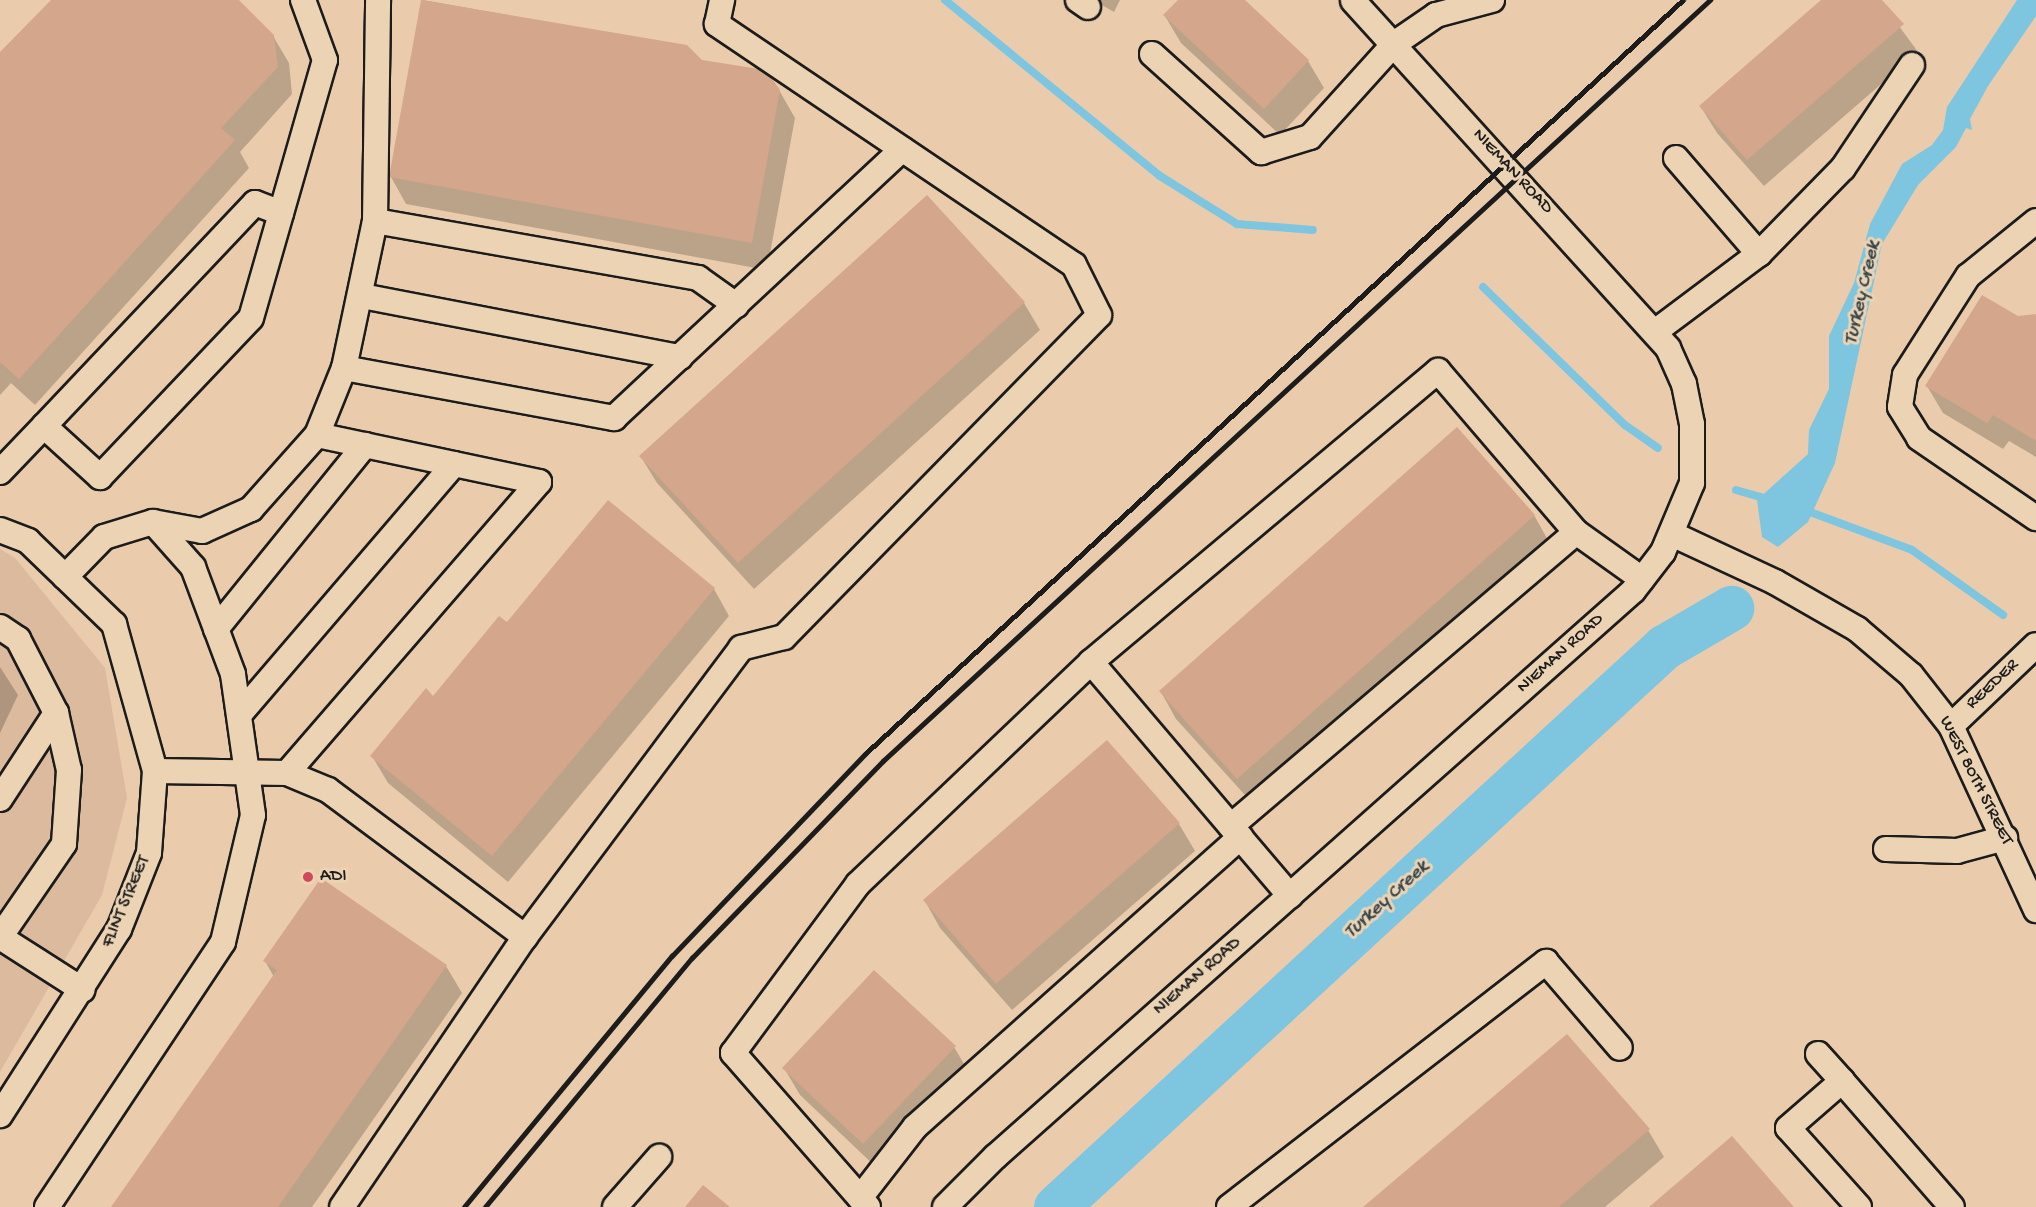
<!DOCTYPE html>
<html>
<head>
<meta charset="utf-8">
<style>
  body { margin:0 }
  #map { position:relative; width:2036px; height:1207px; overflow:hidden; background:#eaccad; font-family:"Gochi Hand",sans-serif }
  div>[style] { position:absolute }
  .built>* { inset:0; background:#dbba9e }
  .water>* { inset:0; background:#7ec5df }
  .shadow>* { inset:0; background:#0003 }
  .stream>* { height:8px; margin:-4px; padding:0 4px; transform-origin:4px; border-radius:4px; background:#7ec5df }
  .river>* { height:45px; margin:-22.5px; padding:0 22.5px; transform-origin:22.5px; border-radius:22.5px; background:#7ec5df }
  .building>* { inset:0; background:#d4a68b }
  .roads { filter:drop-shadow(2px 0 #1c1c1c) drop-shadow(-2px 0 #1c1c1c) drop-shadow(0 2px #1c1c1c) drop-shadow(0 -2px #1c1c1c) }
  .minor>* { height:24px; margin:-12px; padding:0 12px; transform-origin:12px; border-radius:12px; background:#ecd3b4 }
  .rail>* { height:4.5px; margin:-2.25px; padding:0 2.25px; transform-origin:2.25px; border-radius:2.25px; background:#1c1c1c }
  .dots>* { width:16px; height:16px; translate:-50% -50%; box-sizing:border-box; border:3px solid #ecd3b4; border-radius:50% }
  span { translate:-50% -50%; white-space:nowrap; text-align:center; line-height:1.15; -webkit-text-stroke:6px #ecd3b4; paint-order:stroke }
  .street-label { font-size:18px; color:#1c1c1c }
  .poi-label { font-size:18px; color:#1c1c1c }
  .left { translate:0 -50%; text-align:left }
  .water-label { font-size:20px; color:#34464d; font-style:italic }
</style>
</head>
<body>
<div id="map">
  <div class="built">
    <div style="clip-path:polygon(0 549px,15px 558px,105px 668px,127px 798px,102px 895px,0 1072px)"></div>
  </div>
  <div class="water">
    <div style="clip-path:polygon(2017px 0,2036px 0,2036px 16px,1988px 86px,1970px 119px,1972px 130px,1966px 128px,1956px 147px,1918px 185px,1882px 244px,1835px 463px,1808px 522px,1778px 547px,1762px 537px,1757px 500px,1808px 454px,1809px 430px,1829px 389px,1829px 336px,1854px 283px,1870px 224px,1902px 164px,1932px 145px,1943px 130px,1947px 107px)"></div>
  </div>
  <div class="shadow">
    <div style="clip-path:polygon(53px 0,236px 0,273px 36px,289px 63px,292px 94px,240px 152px,249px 168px,35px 405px,11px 383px,0 395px,0 55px)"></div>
    <div style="clip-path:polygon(423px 0,686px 47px,702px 61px,779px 90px,795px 118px,767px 270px,406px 204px,391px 177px)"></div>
    <div style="clip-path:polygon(1093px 0,1120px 0,1114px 12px)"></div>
    <div style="clip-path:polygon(1180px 0,1243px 0,1308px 61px,1324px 88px,1280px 135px,1181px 43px,1165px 16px)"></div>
    <div style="clip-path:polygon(1823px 0,1880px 0,1918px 52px,1764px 186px,1717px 133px,1701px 107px)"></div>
    <div style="clip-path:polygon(927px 197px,1024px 303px,1040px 330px,754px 589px,657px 483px,641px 457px)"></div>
    <div style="clip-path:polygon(2036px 316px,2036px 457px,2009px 441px,2003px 449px,1943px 413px,1927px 386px,2017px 318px)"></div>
    <div style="clip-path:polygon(1534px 515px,1549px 542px,1254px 805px,1176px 719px,1161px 692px)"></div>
    <div style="clip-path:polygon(714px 589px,729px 616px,508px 882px,388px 783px,372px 756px,507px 624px)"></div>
    <div style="clip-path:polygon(0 667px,18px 695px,0 733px)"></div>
    <div style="clip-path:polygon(1107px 742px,1179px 824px,1195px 851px,1012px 1010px,940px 928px,925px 901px)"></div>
    <div style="clip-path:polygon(321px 880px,446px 966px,462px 993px,312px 1207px,112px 1207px,274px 977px,265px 961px)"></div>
    <div style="clip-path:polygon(954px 1047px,970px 1074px,879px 1170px,800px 1095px,784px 1068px)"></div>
    <div style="clip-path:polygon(1648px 1130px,1664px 1157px,1605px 1207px,1366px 1207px)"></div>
  </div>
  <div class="stream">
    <div style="left:945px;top:0;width:278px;rotate:39.3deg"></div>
    <div style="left:1160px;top:176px;width:91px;rotate:31.9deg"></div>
    <div style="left:1237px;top:224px;width:76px;rotate:4.5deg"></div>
    <div style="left:1483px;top:287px;width:198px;rotate:44.2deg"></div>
    <div style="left:1625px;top:425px;width:40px;rotate:34.9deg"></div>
    <div style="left:1736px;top:490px;width:32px;rotate:16deg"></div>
    <div style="left:1802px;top:509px;width:117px;rotate:20.4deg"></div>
    <div style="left:1912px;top:550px;width:112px;rotate:35.5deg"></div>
  </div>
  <div class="river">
    <div style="left:1056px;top:1207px;width:827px;rotate:-42.65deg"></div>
    <div style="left:1664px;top:647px;width:78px;rotate:-30.2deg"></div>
  </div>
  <div class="building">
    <div style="clip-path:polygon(51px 0,239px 0,274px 35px,278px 67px,221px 128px,235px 140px,19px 379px,0 362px,0 52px)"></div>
    <div style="clip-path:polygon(421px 0,687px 45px,702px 60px,766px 70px,780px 90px,752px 243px,389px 177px)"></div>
    <div style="clip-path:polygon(1178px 0,1245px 0,1309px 60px,1264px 109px,1163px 15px)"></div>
    <div style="clip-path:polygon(1821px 0,1882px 0,1904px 24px,1747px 160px,1699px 106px)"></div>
    <div style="clip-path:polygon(927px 195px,1025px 302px,738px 563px,639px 456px)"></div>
    <div style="clip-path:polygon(1982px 295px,2018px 316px,2036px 314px,2036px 441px,1993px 415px,1987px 423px,1925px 386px)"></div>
    <div style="clip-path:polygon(1457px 427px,1535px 515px,1237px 779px,1159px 691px)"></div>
    <div style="clip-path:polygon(608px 500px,715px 588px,492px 856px,370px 756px,426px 688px,433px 696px,499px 616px,507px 622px)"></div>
    <div style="clip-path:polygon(1107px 740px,1180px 823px,996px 984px,923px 900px)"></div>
    <div style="clip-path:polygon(321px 878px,447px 965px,278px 1207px,111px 1207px,277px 970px,263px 961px)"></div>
    <div style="clip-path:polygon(874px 970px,956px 1046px,863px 1144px,782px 1068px)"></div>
    <div style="clip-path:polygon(1567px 1034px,1650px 1129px,1559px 1207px,1363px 1207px)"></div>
    <div style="clip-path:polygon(1732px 1136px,1794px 1207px,1649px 1207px)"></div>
    <div style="clip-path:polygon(703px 1185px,730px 1207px,685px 1207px)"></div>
  </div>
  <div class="roads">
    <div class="minor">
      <div style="left:1078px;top:0;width:12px;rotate:35deg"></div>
      <div style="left:1152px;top:54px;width:147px;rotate:42deg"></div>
      <div style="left:1261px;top:152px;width:51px;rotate:-17deg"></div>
      <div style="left:1310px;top:137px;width:125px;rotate:-47.9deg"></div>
      <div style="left:1394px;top:44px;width:51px;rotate:-34.6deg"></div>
      <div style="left:1436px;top:15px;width:58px;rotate:-15deg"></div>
      <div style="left:1676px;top:158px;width:127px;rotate:49.2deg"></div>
      <div style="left:375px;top:221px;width:328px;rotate:10deg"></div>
      <div style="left:698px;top:278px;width:47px;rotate:35.4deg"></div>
      <div style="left:2036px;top:221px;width:87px;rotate:141deg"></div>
      <div style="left:1968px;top:276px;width:117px;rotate:122.5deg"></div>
      <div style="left:1905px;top:375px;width:32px;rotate:99deg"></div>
      <div style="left:1900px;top:407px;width:36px;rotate:58deg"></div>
      <div style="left:1919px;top:438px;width:142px;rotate:34.4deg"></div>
      <div style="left:362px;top:296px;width:324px;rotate:10.9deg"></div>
      <div style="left:1656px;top:331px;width:129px;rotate:-36.8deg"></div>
      <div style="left:1759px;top:254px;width:120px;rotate:-45.7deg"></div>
      <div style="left:1843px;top:168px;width:124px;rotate:-56.2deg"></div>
      <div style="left:344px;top:368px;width:275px;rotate:10.5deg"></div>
      <div style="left:614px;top:418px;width:394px;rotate:-43deg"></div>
      <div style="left:44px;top:426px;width:307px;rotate:-46.6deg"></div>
      <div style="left:255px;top:203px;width:28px;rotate:21deg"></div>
      <div style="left:0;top:472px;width:64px;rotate:-46.3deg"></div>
      <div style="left:44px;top:426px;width:76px;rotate:42.3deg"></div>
      <div style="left:100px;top:477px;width:219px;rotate:-46.5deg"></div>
      <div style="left:251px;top:318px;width:268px;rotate:-74deg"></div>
      <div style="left:325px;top:60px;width:64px;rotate:-110.1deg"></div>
      <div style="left:0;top:530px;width:30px;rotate:21deg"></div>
      <div style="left:28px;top:541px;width:120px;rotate:44deg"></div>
      <div style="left:114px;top:624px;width:153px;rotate:74.4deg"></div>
      <div style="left:155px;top:771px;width:82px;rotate:94.2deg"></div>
      <div style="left:149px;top:853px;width:82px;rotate:111.5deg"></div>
      <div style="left:119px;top:929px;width:221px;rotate:122.6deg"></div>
      <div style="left:1672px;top:534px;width:114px;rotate:25deg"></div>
      <div style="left:1775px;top:582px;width:95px;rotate:29.8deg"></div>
      <div style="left:1857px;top:629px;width:71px;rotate:40.4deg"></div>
      <div style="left:1911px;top:675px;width:65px;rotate:51.9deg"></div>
      <div style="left:1951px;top:726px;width:203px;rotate:65.2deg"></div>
      <div style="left:65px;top:577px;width:56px;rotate:-45.7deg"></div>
      <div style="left:104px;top:537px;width:51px;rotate:-17deg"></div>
      <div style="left:153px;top:522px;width:50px;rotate:10.4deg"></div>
      <div style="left:202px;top:531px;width:54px;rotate:-24.2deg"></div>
      <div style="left:251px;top:509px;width:99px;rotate:-48.3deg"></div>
      <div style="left:317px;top:435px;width:72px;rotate:-68.1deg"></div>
      <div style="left:344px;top:368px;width:150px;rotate:-78.1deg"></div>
      <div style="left:375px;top:221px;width:221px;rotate:-89.2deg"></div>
      <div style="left:0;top:627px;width:22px;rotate:34deg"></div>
      <div style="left:18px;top:639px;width:83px;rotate:62.8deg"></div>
      <div style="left:56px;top:713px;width:58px;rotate:77.2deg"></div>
      <div style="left:69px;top:770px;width:74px;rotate:93.9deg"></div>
      <div style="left:64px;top:844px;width:113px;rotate:124.5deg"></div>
      <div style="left:216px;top:629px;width:237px;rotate:-51deg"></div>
      <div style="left:1091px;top:662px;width:307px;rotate:49.6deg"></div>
      <div style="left:239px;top:715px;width:330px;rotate:-49.4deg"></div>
      <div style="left:454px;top:464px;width:140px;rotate:-168deg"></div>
      <div style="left:1951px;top:726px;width:117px;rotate:-43.6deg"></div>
      <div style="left:155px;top:771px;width:132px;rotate:0.9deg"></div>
      <div style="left:287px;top:773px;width:44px;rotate:22.5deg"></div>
      <div style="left:328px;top:790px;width:246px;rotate:36.7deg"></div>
      <div style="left:525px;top:937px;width:361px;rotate:-53.2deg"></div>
      <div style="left:741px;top:648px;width:44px;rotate:-14.3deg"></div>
      <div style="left:784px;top:637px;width:450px;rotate:-45.6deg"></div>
      <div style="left:1099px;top:315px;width:56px;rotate:-116.6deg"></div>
      <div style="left:1074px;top:265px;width:431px;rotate:-146deg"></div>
      <div style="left:717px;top:24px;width:25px;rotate:-78deg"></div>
      <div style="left:287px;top:773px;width:385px;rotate:-49.1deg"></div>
      <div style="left:539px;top:482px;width:87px;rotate:-168deg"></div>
      <div style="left:0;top:799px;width:103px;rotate:-56.9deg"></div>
      <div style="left:1231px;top:826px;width:453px;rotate:-40.4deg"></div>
      <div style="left:1886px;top:849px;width:71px;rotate:1.6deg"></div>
      <div style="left:1957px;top:851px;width:50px;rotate:-15.2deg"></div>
      <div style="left:0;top:937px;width:98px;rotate:32.6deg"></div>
      <div style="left:1818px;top:1054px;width:36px;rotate:48deg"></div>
      <div style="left:860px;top:1198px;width:90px;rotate:-52.2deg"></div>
      <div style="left:915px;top:1127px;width:436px;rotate:-41.7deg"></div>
      <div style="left:47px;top:1207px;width:318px;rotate:-56.4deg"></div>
      <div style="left:223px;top:942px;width:130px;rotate:-76.7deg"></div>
      <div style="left:253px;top:815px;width:142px;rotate:-98.1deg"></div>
      <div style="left:233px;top:674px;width:114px;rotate:-110.5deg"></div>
      <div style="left:193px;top:567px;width:60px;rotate:-131.6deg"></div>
      <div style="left:342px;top:1207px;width:326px;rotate:-55.9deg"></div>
      <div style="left:615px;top:1207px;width:67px;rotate:-48.7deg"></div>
      <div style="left:868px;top:1207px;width:205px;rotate:-131.2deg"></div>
      <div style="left:733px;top:1053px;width:210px;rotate:-53.5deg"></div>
      <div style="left:858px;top:884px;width:322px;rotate:-43.6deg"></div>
      <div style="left:1091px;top:662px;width:453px;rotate:-40deg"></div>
      <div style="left:1438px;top:371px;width:212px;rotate:49.4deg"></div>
      <div style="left:1576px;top:532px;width:81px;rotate:35.5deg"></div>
      <div style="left:945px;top:1207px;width:71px;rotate:-45deg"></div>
      <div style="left:995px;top:1157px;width:853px;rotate:-41.58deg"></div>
      <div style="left:1633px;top:591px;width:49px;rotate:-52.4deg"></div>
      <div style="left:1663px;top:552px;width:75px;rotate:-67.2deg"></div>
      <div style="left:1692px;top:483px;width:59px;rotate:-90deg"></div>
      <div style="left:1692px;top:424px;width:41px;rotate:-101.3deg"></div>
      <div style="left:1684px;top:384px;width:39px;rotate:-114deg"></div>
      <div style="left:1668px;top:348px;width:469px;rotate:-132.2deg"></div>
      <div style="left:1229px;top:1207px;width:401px;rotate:-37.7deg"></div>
      <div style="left:1546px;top:962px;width:113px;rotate:49.3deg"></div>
      <div style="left:1859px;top:1207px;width:106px;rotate:-131.9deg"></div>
      <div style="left:1788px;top:1128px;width:72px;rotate:-41deg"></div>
      <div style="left:1842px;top:1081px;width:167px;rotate:48.9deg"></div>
    </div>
  </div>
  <div class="rail">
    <div style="left:464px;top:1207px;width:326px;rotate:-50.4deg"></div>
    <div style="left:672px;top:956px;width:279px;rotate:-46.3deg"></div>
    <div style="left:865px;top:754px;width:1112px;rotate:-42.67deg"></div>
    <div style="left:485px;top:1207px;width:324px;rotate:-50.3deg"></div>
    <div style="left:692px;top:958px;width:274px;rotate:-45.9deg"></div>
    <div style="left:883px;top:761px;width:1124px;rotate:-42.62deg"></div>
  </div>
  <div class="dots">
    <div style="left:308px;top:877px;background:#d1495b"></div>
  </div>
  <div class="street-label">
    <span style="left:1512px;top:172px;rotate:47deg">NIEMAN ROAD</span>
    <span style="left:1561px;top:654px;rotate:-42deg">NIEMAN ROAD</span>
    <span style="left:1993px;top:685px;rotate:-43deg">REEDER</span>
    <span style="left:1975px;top:781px;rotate:63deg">WEST 80TH STREET</span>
    <span style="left:127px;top:902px;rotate:-67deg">FLINT STREET</span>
    <span style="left:1198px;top:977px;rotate:-41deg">NIEMAN ROAD</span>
  </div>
  <div class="poi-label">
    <span class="left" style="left:320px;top:877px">ADI</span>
  </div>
  <div class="water-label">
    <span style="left:1863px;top:293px;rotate:-77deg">Turkey Creek</span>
    <span style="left:1387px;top:900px;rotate:-42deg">Turkey Creek</span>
  </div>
</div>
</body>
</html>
